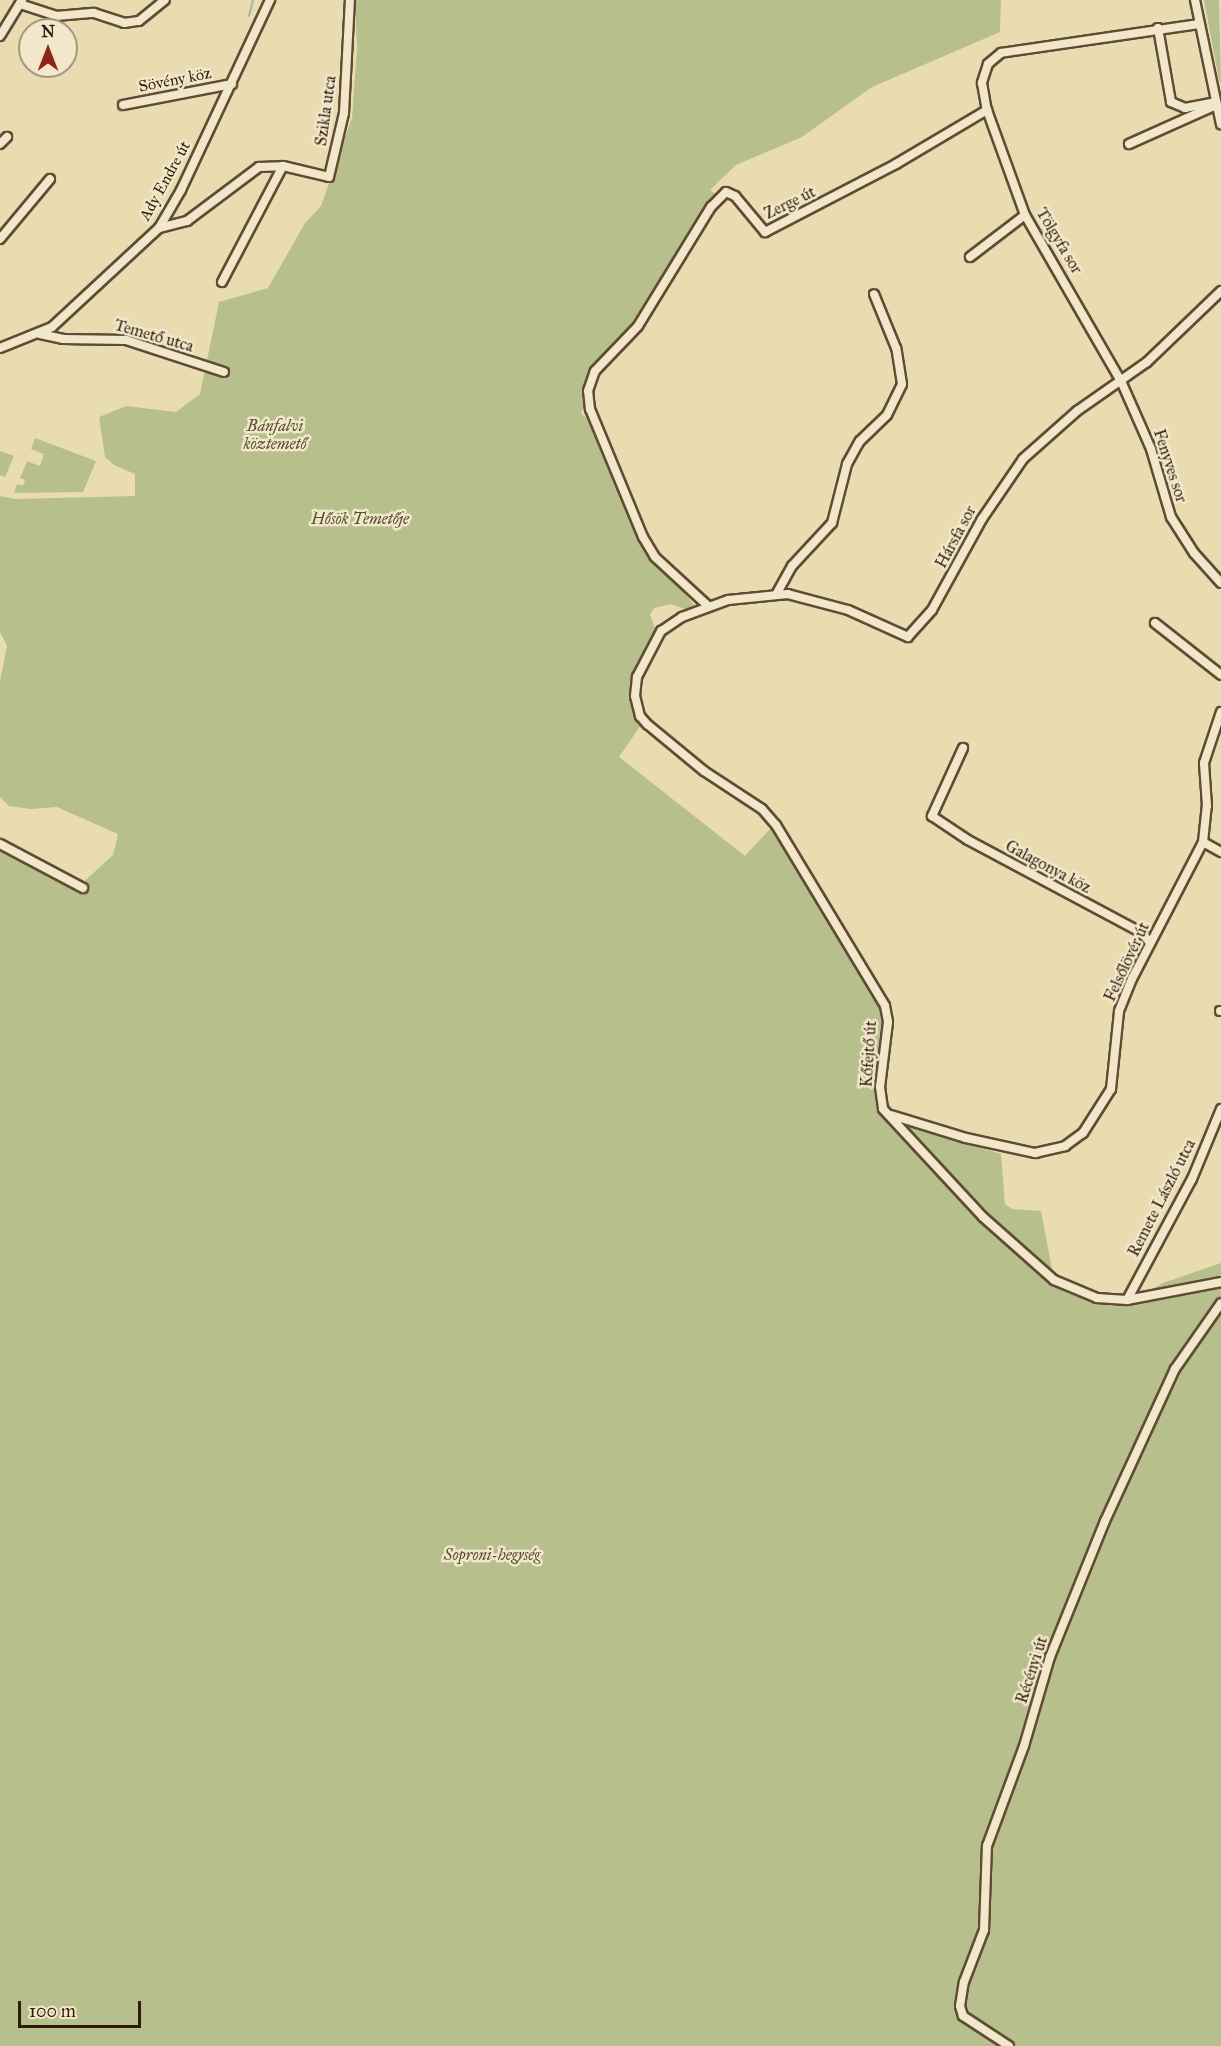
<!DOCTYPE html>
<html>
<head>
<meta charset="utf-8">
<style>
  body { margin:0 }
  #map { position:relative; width:1221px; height:2046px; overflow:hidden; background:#eadcb1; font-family:"IM FELL Great Primer",serif }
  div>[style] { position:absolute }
  .green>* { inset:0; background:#b7c08c }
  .stream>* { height:2px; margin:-1px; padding:0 1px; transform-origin:1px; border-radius:1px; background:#98bcac }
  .roads { filter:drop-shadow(2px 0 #614b34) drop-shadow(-2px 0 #614b34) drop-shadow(0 2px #614b34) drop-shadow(0 -2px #614b34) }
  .minor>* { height:8px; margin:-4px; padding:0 4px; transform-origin:4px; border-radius:4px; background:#f1e8cc }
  span { translate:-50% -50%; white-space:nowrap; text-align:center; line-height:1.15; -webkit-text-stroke:5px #f1e8cc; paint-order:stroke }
  .street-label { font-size:16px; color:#331b0b }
  .park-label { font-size:16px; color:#5b4d32; font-style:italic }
  .north { position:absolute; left:18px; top:18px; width:60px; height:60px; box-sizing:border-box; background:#f1e8cc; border:2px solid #a5967f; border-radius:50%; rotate:0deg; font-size:16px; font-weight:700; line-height:24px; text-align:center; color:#331b0b }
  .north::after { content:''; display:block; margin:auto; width:21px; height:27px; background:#8f2418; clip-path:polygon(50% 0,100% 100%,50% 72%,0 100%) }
  .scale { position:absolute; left:18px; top:2001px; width:123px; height:27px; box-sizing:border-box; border:3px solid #331b0b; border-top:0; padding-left:8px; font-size:18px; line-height:21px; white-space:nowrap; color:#331b0b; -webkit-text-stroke:4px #f1e8cc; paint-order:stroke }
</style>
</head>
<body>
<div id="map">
  <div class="green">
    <div style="clip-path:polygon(355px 0,1001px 0,1000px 32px,872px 87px,802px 137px,736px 165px,710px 190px,719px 197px,638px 328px,595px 372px,581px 414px,589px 419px,642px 544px,696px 607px,688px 610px,671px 604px,654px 608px,650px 615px,657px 633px,628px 698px,643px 722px,619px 757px,745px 856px,771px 828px,883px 999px,888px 1022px,882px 1064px,883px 1109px,913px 1127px,1001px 1154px,1005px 1204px,1012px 1209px,1041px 1211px,1052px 1269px,1064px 1288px,1127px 1302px,1163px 1283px,1221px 1263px,1221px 2046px,0 2046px,0 847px,78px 887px,113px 855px,118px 834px,57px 807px,31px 809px,9px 806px,0 797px,0 681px,7px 646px,0 632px,0 496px,15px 499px,135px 496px,135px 474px,114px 465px,105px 457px,99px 417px,126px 406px,176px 412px,200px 394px,219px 302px,268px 288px,305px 223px,321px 206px,352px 118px,357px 48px)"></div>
    <div style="clip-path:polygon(1204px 0,1219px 0,1221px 84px,1219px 80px)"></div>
    <div style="clip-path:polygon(35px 438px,96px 461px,83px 492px,14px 493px,17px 484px,23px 486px,25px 480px,20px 478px,27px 461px,40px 466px,44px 454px,31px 449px)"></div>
    <div style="clip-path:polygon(0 451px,14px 456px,5px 477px,0 475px)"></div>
  </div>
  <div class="stream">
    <div style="left:249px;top:16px;width:16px;rotate:-76deg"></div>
  </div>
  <div class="roads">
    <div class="minor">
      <div style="left:1195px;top:0;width:127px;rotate:78.2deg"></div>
      <div style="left:20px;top:4px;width:38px;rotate:18deg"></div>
      <div style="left:56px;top:16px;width:38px;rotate:-5deg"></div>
      <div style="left:94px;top:13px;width:32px;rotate:18deg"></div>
      <div style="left:124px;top:23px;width:15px;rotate:-8deg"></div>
      <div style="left:139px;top:21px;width:33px;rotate:-39deg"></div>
      <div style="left:1199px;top:24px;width:200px;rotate:171.7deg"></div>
      <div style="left:1001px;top:53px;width:17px;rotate:140deg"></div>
      <div style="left:988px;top:64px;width:20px;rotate:108deg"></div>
      <div style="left:982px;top:83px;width:27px;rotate:80deg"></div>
      <div style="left:987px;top:110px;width:112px;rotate:70.1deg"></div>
      <div style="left:1025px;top:215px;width:192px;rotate:60deg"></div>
      <div style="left:1121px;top:381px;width:74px;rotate:66.2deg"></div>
      <div style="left:1151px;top:449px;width:71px;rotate:73.6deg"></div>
      <div style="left:1171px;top:517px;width:43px;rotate:57.4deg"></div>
      <div style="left:1194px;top:553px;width:40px;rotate:48deg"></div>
      <div style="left:1158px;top:28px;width:75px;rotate:80deg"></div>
      <div style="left:1171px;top:102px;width:15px;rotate:23deg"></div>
      <div style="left:1185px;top:108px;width:32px;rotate:-11deg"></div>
      <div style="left:0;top:36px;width:42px;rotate:-58.6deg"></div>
      <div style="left:123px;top:105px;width:111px;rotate:-10.9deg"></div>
      <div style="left:0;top:144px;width:10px;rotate:-45deg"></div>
      <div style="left:1129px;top:144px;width:93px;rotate:-24.1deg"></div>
      <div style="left:159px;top:228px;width:29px;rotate:-14deg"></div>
      <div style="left:187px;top:221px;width:90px;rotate:-36.9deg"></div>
      <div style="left:259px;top:167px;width:24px;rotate:-2deg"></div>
      <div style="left:283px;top:166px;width:47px;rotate:13.4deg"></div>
      <div style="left:329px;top:177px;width:66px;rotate:-76.8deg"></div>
      <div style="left:344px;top:113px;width:113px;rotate:-87deg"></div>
      <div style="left:0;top:239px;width:78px;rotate:-50.2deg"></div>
      <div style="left:970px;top:257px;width:69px;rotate:-37.4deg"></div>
      <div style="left:222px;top:282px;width:131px;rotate:-62.3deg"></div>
      <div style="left:1221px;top:291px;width:103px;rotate:136.2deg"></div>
      <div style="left:1147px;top:362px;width:85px;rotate:145deg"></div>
      <div style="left:1077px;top:411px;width:72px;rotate:138.4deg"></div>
      <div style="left:1023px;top:459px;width:73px;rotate:124.3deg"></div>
      <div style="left:982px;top:519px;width:104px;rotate:118.8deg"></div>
      <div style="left:932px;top:610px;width:36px;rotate:132deg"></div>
      <div style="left:908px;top:637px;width:66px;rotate:-155.8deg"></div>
      <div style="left:848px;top:610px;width:62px;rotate:-165.1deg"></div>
      <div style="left:788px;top:594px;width:60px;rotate:174.3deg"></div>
      <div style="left:728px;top:600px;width:49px;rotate:159.7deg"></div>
      <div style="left:682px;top:617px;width:25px;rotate:146deg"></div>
      <div style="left:661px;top:631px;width:52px;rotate:117.6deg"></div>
      <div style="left:637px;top:677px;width:19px;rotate:96deg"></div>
      <div style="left:635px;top:696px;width:21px;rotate:76deg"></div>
      <div style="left:640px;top:716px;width:11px;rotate:49deg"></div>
      <div style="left:647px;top:724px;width:74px;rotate:39.5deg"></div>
      <div style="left:704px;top:771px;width:69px;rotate:33.2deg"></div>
      <div style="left:762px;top:809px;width:21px;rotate:49deg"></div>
      <div style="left:776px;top:825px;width:211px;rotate:58.9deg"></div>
      <div style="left:885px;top:1006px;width:16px;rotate:79deg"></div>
      <div style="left:888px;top:1022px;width:65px;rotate:97deg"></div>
      <div style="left:880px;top:1087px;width:22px;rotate:82deg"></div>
      <div style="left:883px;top:1109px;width:147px;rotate:47.2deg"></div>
      <div style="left:983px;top:1217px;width:95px;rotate:41.6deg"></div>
      <div style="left:1054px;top:1280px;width:47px;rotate:22.7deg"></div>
      <div style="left:1097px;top:1298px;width:30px;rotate:4deg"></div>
      <div style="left:1127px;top:1300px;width:96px;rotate:-10.8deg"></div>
      <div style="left:40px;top:334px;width:24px;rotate:12deg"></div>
      <div style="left:63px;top:339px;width:63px;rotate:0.9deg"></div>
      <div style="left:126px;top:340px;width:103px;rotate:18.1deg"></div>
      <div style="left:0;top:348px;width:56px;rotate:-22deg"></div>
      <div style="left:52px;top:327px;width:146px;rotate:-42.8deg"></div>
      <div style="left:159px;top:228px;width:44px;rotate:-59.9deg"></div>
      <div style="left:181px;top:190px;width:210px;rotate:-64.9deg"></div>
      <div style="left:777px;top:593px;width:31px;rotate:-61deg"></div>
      <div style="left:792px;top:566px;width:59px;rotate:-47.1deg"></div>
      <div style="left:832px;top:523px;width:61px;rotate:-75.7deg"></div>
      <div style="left:847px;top:464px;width:26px;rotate:-61deg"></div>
      <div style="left:860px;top:441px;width:37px;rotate:-44deg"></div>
      <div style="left:887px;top:415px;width:34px;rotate:-64deg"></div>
      <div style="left:902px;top:384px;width:36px;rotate:-99deg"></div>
      <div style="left:896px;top:348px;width:58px;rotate:-112.2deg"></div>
      <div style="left:707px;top:605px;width:71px;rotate:-137.3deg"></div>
      <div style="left:655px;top:557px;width:23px;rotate:-121deg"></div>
      <div style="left:643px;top:537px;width:139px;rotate:-112.5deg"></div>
      <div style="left:590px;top:409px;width:18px;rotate:-96deg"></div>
      <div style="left:588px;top:391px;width:21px;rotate:-71deg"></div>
      <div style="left:595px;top:371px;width:62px;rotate:-46.3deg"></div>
      <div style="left:638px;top:326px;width:140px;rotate:-58.5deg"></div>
      <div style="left:711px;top:207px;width:21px;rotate:-45deg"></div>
      <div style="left:726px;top:192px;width:10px;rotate:24deg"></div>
      <div style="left:735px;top:196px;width:47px;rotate:50.2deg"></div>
      <div style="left:765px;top:232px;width:148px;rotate:-27.4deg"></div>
      <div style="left:896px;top:164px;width:106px;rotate:-30.7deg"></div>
      <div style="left:1155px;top:623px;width:84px;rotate:38.2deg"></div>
      <div style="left:963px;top:748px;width:75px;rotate:114.5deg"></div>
      <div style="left:932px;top:816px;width:43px;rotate:33.7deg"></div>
      <div style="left:968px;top:840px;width:197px;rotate:28.1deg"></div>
      <div style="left:1142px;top:933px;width:13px;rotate:51deg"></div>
      <div style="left:1203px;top:842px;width:21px;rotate:29deg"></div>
      <div style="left:0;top:844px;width:94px;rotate:27.9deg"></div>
      <div style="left:1220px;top:1011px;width:1px"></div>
      <div style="left:891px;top:1115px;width:78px;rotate:17deg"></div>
      <div style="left:966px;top:1138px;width:71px;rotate:12.3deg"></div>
      <div style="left:1035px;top:1153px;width:31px;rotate:-13deg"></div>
      <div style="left:1065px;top:1146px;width:22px;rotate:-36deg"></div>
      <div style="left:1083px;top:1133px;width:52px;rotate:-57.5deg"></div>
      <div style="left:1111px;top:1089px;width:78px;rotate:-84.1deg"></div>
      <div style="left:1119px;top:1011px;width:35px;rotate:-68deg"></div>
      <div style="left:1132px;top:979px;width:154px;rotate:-62.6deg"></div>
      <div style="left:1203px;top:842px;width:36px;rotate:-84deg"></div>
      <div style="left:1207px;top:806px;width:43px;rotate:-94deg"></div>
      <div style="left:1204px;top:763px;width:54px;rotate:-71.6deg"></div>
      <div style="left:1127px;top:1300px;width:137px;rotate:-61.8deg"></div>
      <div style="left:1192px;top:1179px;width:76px;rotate:-67.5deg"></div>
      <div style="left:1009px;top:2046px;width:55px;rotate:-146.9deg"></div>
      <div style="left:963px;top:2016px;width:10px;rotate:-107deg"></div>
      <div style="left:960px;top:2006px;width:24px;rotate:-81deg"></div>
      <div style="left:964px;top:1982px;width:56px;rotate:-69deg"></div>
      <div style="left:984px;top:1930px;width:84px;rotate:-88deg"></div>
      <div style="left:987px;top:1846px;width:107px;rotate:-69.7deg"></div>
      <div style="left:1024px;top:1746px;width:93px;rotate:-73.7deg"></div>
      <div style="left:1050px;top:1657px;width:147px;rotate:-68deg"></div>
      <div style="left:1105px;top:1521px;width:167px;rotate:-65.3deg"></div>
      <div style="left:1175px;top:1369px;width:80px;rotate:-55.1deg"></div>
    </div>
  </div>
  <div class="street-label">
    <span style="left:175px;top:80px;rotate:-11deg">Sövény köz</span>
    <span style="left:326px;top:111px;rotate:-82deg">Szikla utca</span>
    <span style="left:165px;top:181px;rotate:-61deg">Ady Endre út</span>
    <span style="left:790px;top:203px;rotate:-26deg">Zerge út</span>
    <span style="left:1059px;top:241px;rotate:59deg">Tölgyfa sor</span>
    <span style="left:154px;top:336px;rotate:16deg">Temető utca</span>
    <span style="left:1170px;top:466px;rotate:72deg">Fenyves sor</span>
    <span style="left:956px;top:537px;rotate:-62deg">Hársfa sor</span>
    <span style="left:1048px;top:867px;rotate:28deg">Galagonya köz</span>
    <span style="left:1127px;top:962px;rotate:-65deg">Felsőlövér út</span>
    <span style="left:869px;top:1054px;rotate:-86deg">Kőfejtő út</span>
    <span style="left:1162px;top:1198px;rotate:-63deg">Remete László utca</span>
    <span style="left:1032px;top:1670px;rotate:-72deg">Récényi út</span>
  </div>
  <div class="park-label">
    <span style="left:275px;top:435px">Bánfalvi<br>köztemető</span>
    <span style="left:360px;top:519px">Hősök Temetője</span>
    <span style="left:492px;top:1555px">Soproni-hegység</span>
  </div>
  <div class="north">N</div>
  <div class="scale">100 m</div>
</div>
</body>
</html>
